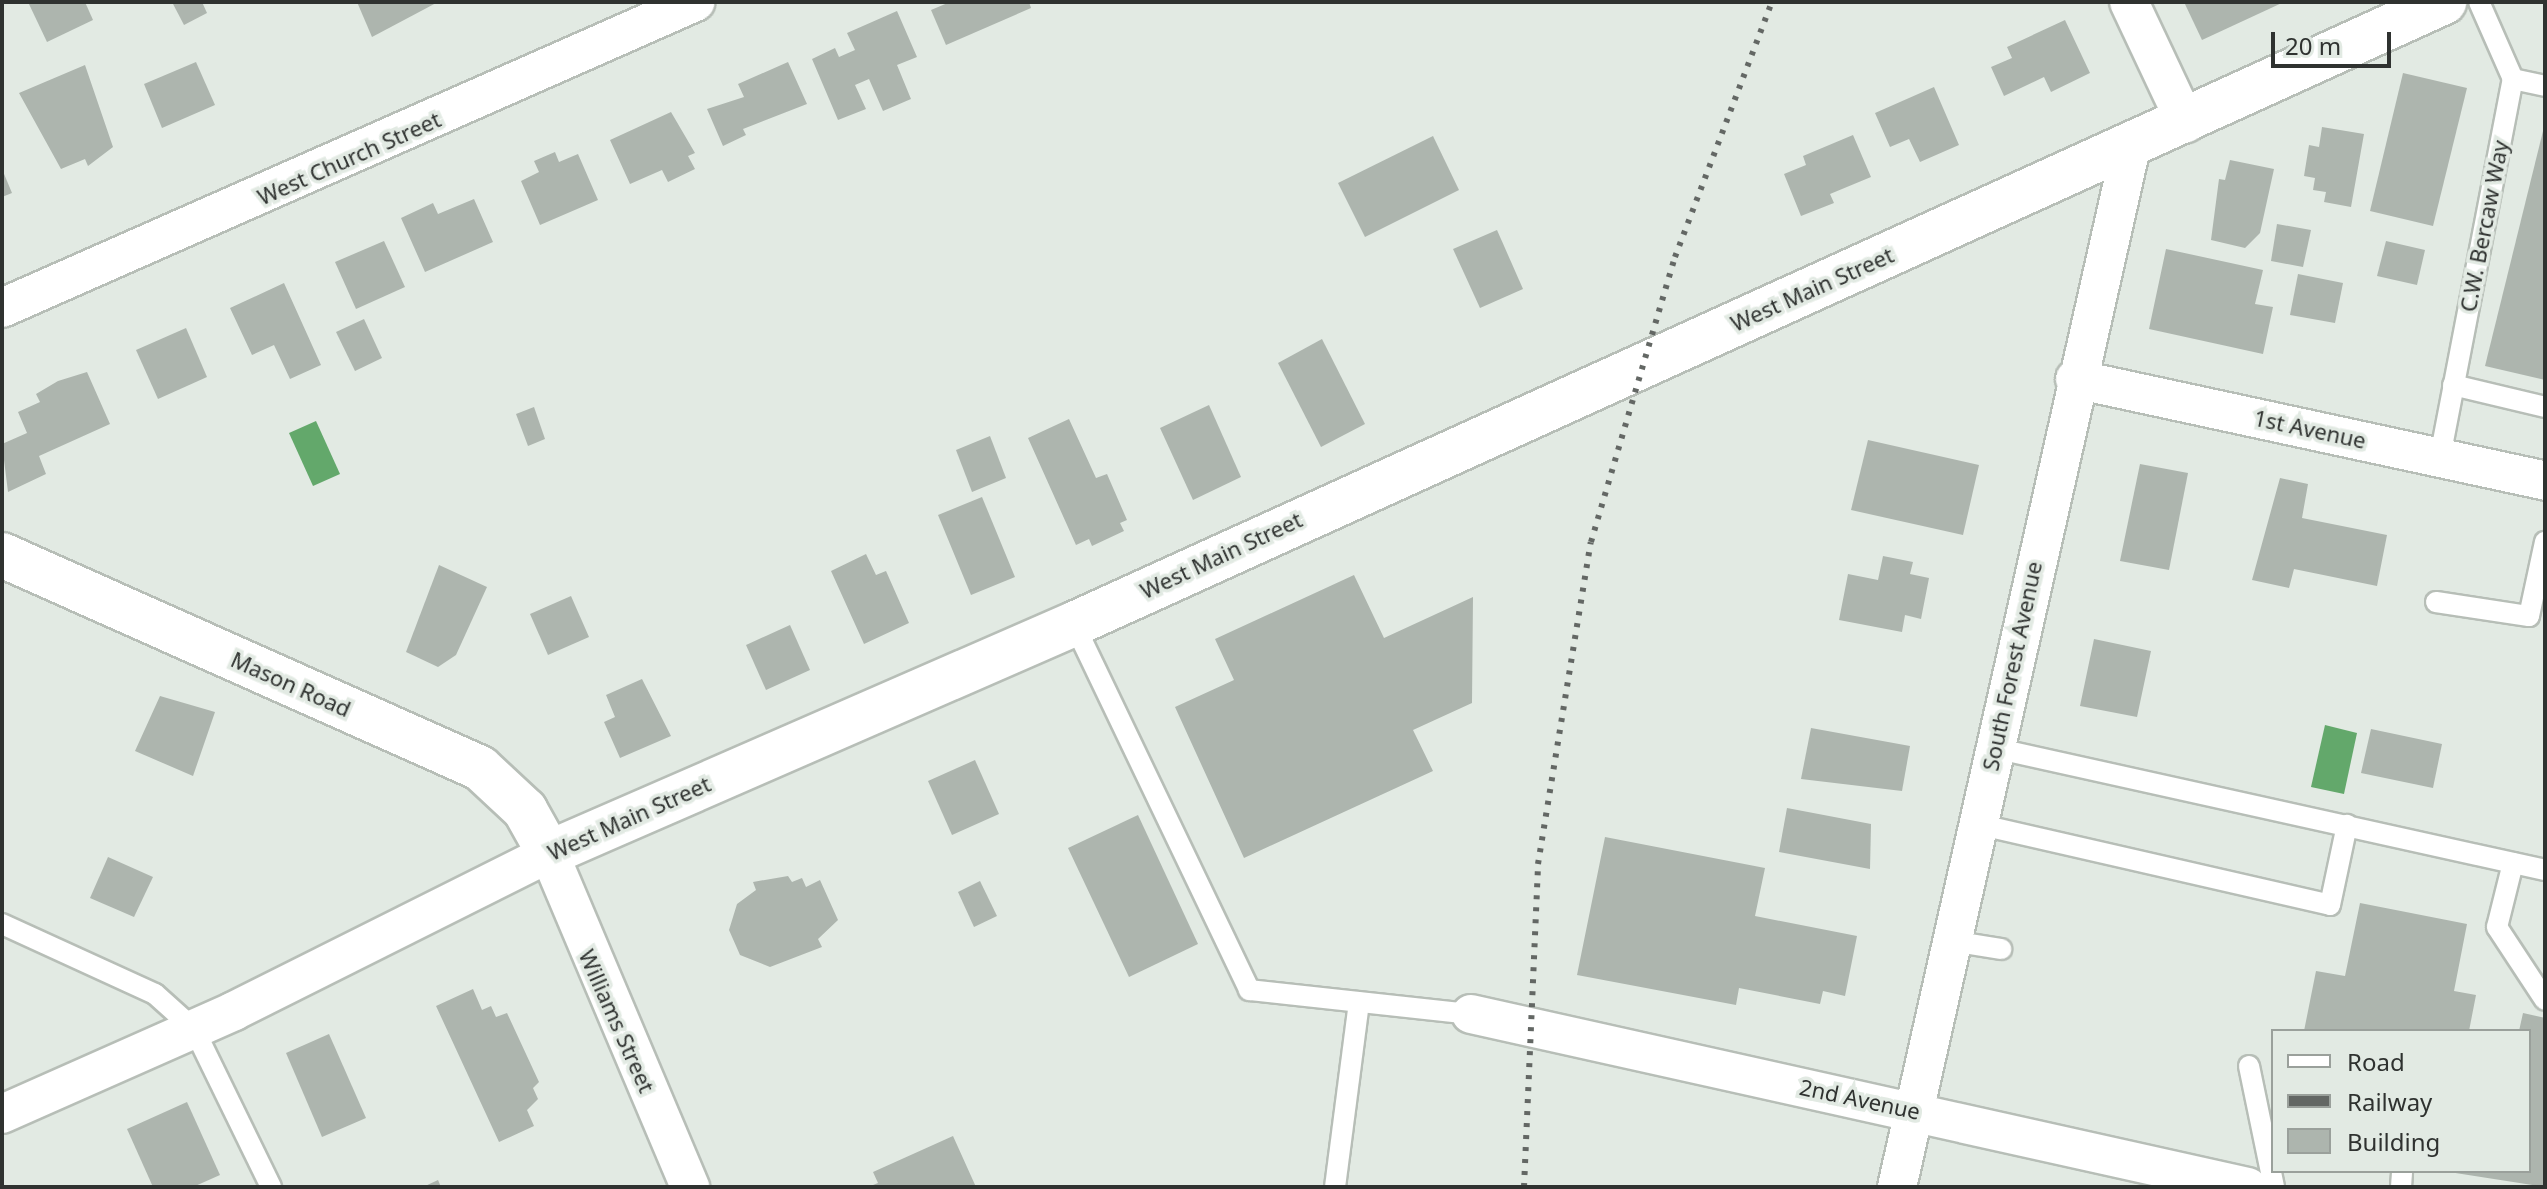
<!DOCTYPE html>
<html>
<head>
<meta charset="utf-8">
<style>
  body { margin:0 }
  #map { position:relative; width:2547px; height:1189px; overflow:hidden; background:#e2eae3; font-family:"Noto Sans",sans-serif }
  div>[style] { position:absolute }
  .water>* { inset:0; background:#63a86b }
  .building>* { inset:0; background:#adb5ae }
  .roads { filter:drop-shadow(2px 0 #b7beb7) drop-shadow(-2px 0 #b7beb7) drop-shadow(0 2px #b7beb7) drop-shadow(0 -2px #b7beb7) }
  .lane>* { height:20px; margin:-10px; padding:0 10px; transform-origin:10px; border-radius:10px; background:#fff }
  .street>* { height:38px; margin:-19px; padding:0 19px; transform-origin:19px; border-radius:19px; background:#fff }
  .secondary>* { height:44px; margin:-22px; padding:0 22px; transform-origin:22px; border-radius:22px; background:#fff }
  .rail>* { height:6px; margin-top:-3px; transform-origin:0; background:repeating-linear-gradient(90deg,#636764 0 4px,transparent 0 12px) }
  span { translate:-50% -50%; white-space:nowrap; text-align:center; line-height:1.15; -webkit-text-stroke:7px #e2eae3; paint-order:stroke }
  .street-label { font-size:22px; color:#2f3230 }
  .frame { position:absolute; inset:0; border:4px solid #2f3230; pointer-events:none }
  .legend { position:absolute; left:2271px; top:1029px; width:260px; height:144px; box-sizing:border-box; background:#e2eae3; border:2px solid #9aa09b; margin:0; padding:10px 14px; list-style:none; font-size:24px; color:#2f3230 }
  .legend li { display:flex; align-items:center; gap:16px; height:40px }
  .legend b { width:40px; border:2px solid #9aa09b }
  .scale { position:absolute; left:2271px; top:32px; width:120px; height:36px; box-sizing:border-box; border:4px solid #2f3230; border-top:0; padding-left:10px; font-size:24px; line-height:28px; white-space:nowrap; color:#2f3230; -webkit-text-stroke:6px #e2eae3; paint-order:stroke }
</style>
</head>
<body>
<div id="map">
  <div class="water">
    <div style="clip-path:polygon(316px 421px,340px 474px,313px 486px,289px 433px)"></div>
    <div style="clip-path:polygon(2325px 725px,2357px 733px,2344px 794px,2311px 787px)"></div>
  </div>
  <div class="building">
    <div style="clip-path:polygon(28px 2px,85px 2px,93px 20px,47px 42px)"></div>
    <div style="clip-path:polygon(172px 2px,202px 2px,207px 13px,184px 25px)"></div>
    <div style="clip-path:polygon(357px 2px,438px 2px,372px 37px)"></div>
    <div style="clip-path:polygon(950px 2px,1029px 2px,1031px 8px,946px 45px,931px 10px)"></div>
    <div style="clip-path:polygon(2184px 2px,2284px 2px,2202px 40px)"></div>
    <div style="clip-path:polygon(897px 11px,917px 57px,897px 65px,911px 99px,883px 111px,869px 79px,855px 85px,866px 109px,838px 120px,812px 59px,835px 48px,839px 57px,855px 50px,847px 33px)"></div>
    <div style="clip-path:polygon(2065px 20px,2090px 73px,2051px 92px,2044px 77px,2004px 96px,1991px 67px,2012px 58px,2007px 47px)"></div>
    <div style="clip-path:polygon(196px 62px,215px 105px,162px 128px,144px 84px)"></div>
    <div style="clip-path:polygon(788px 62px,807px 104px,743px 129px,746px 135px,723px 146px,707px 109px,744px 97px,738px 84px)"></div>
    <div style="clip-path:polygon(85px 65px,113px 147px,88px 166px,85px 159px,61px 169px,19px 93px)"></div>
    <div style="clip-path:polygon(2403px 73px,2467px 88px,2433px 226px,2370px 211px)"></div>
    <div style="clip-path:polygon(1934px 87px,1959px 145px,1920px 162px,1909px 139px,1890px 147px,1875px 113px)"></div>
    <div style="clip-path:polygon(671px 112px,695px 153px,688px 156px,695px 169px,668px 182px,662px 170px,630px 184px,610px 140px)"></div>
    <div style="clip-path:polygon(2322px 127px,2364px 134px,2351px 207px,2324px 202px,2326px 192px,2313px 190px,2315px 178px,2304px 176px,2309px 145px,2319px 147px)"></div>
    <div style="clip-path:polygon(2544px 127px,2545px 127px,2545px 380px,2485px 366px)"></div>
    <div style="clip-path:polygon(1853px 135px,1871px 177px,1830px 194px,1834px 203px,1801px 216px,1784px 174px,1806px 165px,1803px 156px)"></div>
    <div style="clip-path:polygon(1433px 136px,1459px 190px,1365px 237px,1338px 183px)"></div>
    <div style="clip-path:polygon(555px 152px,559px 162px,578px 154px,598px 200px,540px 225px,521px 181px,539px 172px,534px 161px)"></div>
    <div style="clip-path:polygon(2230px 160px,2274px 169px,2260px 233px,2245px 248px,2211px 240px,2219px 179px,2225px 180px)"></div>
    <div style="clip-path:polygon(2px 169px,12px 193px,2px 197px)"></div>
    <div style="clip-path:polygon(474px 199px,493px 242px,425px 272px,401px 218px,433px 203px,438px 214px)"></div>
    <div style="clip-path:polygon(2277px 224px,2311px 230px,2303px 267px,2271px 261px)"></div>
    <div style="clip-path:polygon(1497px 230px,1523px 289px,1480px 308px,1453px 249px)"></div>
    <div style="clip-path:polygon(384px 241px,405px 287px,356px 309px,335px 262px)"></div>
    <div style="clip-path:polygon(2386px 241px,2425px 250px,2417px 285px,2377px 276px)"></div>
    <div style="clip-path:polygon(2166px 249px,2263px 270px,2255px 304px,2273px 307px,2263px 354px,2149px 329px)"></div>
    <div style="clip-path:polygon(2298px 274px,2343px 283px,2335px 323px,2290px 315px)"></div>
    <div style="clip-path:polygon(284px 283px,321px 365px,290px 379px,274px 345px,252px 355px,230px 308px)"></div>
    <div style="clip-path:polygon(364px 319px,382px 358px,355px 371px,336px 332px)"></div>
    <div style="clip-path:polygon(186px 328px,207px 377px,158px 399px,136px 350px)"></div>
    <div style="clip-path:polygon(1322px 339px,1365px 424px,1321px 447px,1278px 363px)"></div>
    <div style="clip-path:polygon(87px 372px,110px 424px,39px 456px,46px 474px,8px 492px,2px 444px,27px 433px,18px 412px,40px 402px,36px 394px,58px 381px)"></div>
    <div style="clip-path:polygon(1209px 405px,1241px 477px,1193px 500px,1160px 428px)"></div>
    <div style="clip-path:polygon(534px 407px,545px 439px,528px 446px,516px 414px)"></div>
    <div style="clip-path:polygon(1069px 419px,1096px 478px,1107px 474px,1127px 520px,1120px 523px,1124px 531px,1092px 546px,1089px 539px,1076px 545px,1028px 438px)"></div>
    <div style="clip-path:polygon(990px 436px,1006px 478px,972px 492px,956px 450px)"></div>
    <div style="clip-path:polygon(1868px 440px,1979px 465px,1963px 535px,1851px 510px)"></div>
    <div style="clip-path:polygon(2140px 464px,2188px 473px,2169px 570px,2120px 561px)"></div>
    <div style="clip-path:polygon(2280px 478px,2308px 484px,2302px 518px,2387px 535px,2377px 586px,2294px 569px,2289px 588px,2252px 580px)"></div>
    <div style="clip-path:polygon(982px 497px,1015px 577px,971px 595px,938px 515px)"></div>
    <div style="clip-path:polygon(866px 554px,876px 575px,886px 571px,909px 623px,864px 644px,831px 571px)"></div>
    <div style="clip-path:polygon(1883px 556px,1913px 562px,1910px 574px,1929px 578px,1921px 619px,1905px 615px,1902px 632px,1839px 620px,1848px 574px,1878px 580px)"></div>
    <div style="clip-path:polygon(439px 565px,487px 587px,456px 655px,438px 667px,406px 652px)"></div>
    <div style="clip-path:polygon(1354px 575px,1384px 638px,1473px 597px,1472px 703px,1413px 730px,1433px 771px,1244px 858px,1175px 707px,1234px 680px,1215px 639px)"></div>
    <div style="clip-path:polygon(571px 596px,589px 637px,548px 655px,530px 614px)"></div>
    <div style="clip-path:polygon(790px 625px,810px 670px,766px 690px,746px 645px)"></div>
    <div style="clip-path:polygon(2094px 639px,2151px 651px,2137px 717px,2080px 706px)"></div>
    <div style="clip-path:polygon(642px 679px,671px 736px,620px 758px,604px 722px,615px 717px,606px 695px)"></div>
    <div style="clip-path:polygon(160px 696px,215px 712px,193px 776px,135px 751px)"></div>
    <div style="clip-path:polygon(1811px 728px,1910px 746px,1902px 791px,1801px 779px)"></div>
    <div style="clip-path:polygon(2371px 729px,2442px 744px,2433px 788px,2361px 773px)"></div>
    <div style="clip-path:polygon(975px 760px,999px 814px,952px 835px,928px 781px)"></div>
    <div style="clip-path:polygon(1787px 808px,1871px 824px,1870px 869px,1779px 852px)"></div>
    <div style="clip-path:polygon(1138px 815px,1198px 944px,1129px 977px,1068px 848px)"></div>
    <div style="clip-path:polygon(1605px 837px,1765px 868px,1755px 916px,1857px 936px,1845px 996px,1823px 991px,1820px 1004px,1739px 988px,1736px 1005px,1577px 975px)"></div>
    <div style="clip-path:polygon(108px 857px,153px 877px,134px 917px,90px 898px)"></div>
    <div style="clip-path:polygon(788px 876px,792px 882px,802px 878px,806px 887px,820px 880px,838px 920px,818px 939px,822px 947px,770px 967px,740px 955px,729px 930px,737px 904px,756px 890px,753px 882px)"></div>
    <div style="clip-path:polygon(980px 881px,997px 916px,974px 927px,958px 892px)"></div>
    <div style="clip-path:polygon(2360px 903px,2467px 924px,2454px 991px,2476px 995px,2469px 1031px,2304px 1031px,2316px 971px,2345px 976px)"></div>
    <div style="clip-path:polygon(473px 989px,482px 1010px,491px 1006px,496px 1017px,507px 1013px,539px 1082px,533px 1088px,538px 1099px,527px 1110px,534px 1126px,499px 1142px,436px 1006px)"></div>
    <div style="clip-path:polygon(2523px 1013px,2545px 1018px,2545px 1187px,2449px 1172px,2529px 1171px,2529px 1031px,2519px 1031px)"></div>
    <div style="clip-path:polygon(329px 1034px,366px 1118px,322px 1137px,286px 1053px)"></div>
    <div style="clip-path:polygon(187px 1102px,220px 1175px,193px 1187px,153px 1187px,127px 1129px)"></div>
    <div style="clip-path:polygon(953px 1136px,976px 1187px,868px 1187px,878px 1183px,873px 1172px)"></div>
    <div style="clip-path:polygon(438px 1180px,441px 1187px,423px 1187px)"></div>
  </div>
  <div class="roads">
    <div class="lane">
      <div style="left:2513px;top:79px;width:33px;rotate:12deg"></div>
      <div style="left:2453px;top:385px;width:95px;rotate:13.4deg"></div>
      <div style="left:2440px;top:457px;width:385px;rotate:-79.1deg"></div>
      <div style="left:2513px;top:79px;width:84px;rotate:-113.8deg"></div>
      <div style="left:2436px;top:602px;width:94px;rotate:8.6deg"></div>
      <div style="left:2529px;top:616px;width:76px;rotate:-77.8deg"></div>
      <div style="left:1074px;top:624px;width:406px;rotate:64.4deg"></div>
      <div style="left:1249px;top:990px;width:223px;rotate:6.2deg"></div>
      <div style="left:1994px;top:748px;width:564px;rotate:12.48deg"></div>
      <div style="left:1977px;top:824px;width:362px;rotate:12.9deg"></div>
      <div style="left:2330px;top:905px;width:82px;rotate:-78deg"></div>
      <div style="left:2513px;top:863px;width:66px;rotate:104deg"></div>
      <div style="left:2497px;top:927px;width:87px;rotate:56.7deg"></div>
      <div style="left:2px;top:924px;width:168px;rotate:24.6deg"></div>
      <div style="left:155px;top:994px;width:52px;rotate:41.9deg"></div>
      <div style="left:194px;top:1029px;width:176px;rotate:64deg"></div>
      <div style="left:1951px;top:941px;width:51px;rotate:9.1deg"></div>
      <div style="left:2249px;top:1066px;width:124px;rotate:78.3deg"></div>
      <div style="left:1335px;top:1187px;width:186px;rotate:-82.6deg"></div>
      <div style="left:2401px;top:1187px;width:16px;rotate:-86deg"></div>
    </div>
    <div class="street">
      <div style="left:2129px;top:2px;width:134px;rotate:64.8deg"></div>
      <div style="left:2px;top:308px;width:758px;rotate:-23.82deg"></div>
      <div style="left:2075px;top:379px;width:481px;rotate:12.2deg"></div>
      <div style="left:1471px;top:1014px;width:796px;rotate:12.55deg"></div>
      <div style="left:2px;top:1114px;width:254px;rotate:-23.9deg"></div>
      <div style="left:234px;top:1011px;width:352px;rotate:-26.6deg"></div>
      <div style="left:549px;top:853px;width:363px;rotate:67.1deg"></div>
      <div style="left:1897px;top:1187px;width:1066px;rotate:-77.32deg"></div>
    </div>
    <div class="secondary">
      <div style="left:2px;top:555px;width:523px;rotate:24.02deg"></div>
      <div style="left:480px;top:768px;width:62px;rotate:43deg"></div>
      <div style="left:525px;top:810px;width:49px;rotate:60.8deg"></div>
      <div style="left:549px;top:853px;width:573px;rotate:-23.57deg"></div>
      <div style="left:1074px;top:624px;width:1505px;rotate:-24.42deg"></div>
    </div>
  </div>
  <div class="rail">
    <div style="left:1524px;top:1187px;width:323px;rotate:-87.5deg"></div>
    <div style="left:1538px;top:864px;width:326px;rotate:-80.7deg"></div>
    <div style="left:1591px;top:542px;width:297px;rotate:-73.6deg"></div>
    <div style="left:1675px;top:257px;width:273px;rotate:-69.2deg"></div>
  </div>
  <div class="street-label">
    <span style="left:349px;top:158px;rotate:-24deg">West Church Street</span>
    <span style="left:2484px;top:226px;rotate:-79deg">C.W. Bercaw Way</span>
    <span style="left:1812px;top:289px;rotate:-24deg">West Main Street</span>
    <span style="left:2310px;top:429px;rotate:12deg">1st Avenue</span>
    <span style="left:1221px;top:555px;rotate:-25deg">West Main Street</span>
    <span style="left:2012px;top:666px;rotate:-78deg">South Forest Avenue</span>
    <span style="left:291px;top:684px;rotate:24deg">Mason Road</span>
    <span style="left:629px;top:818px;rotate:-24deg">West Main Street</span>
    <span style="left:617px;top:1021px;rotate:66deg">Williams Street</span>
    <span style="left:1860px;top:1099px;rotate:12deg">2nd Avenue</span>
  </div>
  <div class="frame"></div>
  <ul class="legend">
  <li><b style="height:10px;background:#fff"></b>Road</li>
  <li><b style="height:10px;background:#636764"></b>Railway</li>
  <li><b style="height:22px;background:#adb5ae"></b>Building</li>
  </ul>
  <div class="scale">20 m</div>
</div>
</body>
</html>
